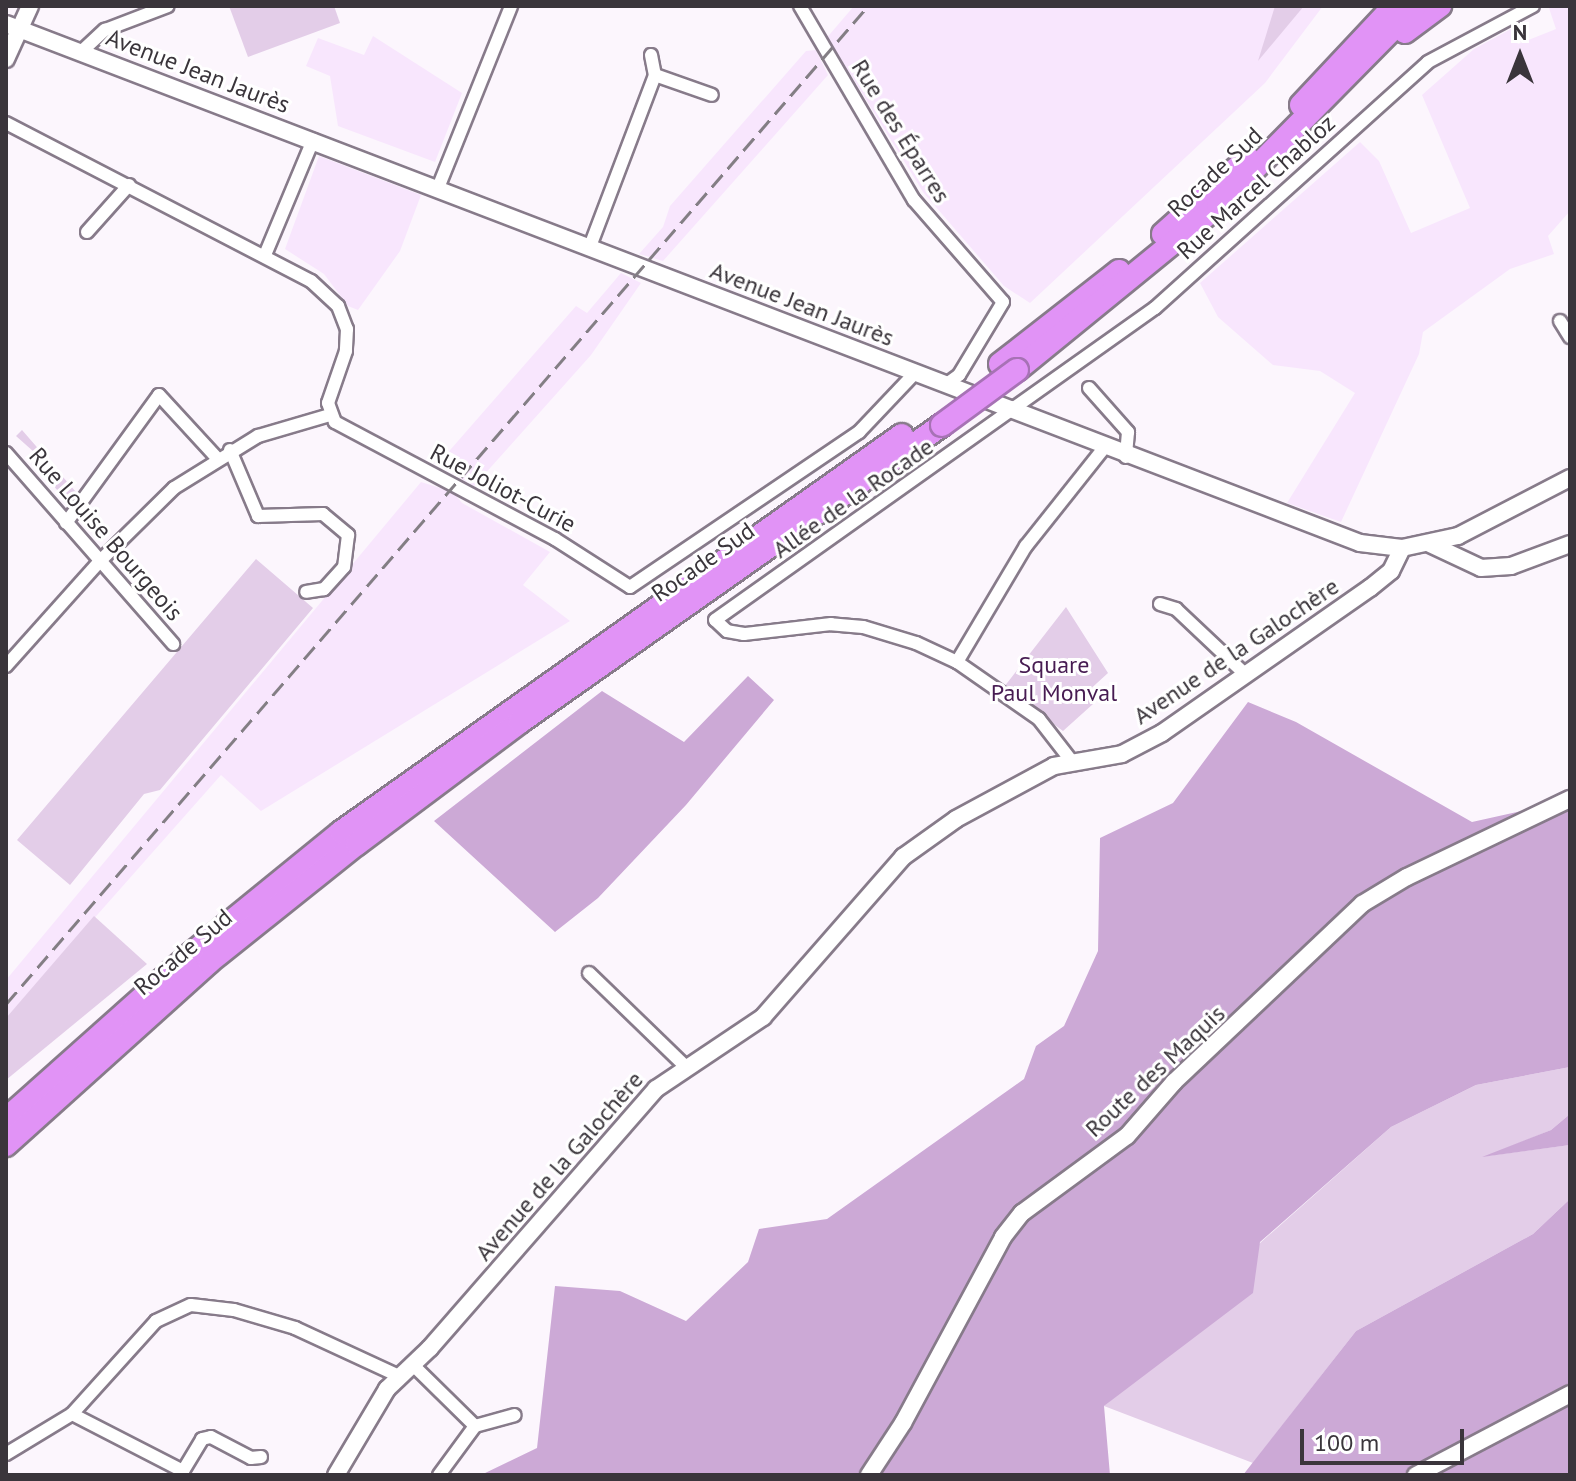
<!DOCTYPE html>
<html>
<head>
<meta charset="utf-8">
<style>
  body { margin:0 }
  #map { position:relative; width:1576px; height:1481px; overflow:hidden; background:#fcf6fd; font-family:"PT Sans",sans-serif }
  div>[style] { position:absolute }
  .built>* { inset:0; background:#f8e6fd }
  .green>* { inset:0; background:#e3cde8 }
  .forest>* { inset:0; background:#cca9d6 }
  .roads { filter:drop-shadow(2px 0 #877b8a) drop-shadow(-2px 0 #877b8a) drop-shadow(0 2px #877b8a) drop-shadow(0 -2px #877b8a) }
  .street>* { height:12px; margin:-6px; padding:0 6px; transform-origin:6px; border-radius:6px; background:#fff }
  .secondary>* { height:16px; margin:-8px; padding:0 8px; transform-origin:8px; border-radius:8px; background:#fff }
  .highway>* { height:22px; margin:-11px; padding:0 11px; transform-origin:11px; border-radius:11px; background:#e193f6 }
  .rail>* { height:3px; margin-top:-1.5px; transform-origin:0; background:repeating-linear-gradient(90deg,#837e84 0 16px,transparent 0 24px) }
  .bridges { filter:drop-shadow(2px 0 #a772b5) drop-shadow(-2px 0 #a772b5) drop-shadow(0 2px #a772b5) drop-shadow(0 -2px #a772b5) }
  .highway-bridge>* { height:22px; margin:-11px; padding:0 11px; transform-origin:11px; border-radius:11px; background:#e193f6 }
  span { translate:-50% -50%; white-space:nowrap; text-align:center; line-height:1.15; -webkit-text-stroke:6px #fff; paint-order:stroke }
  .street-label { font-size:24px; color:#3a353b }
  .park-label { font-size:24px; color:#471c52 }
  .frame { position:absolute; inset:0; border:8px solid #3a353b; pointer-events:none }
  .north { position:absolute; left:1480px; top:16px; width:80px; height:80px; -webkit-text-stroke:6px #fff; paint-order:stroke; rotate:0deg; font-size:22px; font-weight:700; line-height:32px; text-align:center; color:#3a353b }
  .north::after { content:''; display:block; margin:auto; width:28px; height:36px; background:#3a353b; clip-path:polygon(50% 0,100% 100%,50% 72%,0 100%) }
  .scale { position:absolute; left:1300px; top:1429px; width:164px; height:36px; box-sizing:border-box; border:4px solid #3a353b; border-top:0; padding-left:10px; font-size:24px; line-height:28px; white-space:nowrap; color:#3a353b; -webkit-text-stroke:6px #fff; paint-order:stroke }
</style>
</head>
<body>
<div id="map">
  <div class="built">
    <div style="clip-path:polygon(854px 6px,1323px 6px,1265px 83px,1030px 303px,1004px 286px,923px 192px,841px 59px,830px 55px,824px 41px)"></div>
    <div style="clip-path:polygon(1570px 6px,1570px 211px,1548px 236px,1554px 254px,1510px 269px,1423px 332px,1419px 354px,1341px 522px,1287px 503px,1355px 393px,1320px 371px,1273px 365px,1218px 317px,1200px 283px,1360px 142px,1379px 161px,1411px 233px,1470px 208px,1422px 95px,1474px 49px,1511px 29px,1518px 44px,1556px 29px,1549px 8px)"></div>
    <div style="clip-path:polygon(373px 36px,462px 93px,435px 162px,338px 126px,330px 76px,306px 66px,318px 38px,364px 55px)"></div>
    <div style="clip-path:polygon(816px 50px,828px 75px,663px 261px,639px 254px,663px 227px,670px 206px,806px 51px)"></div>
    <div style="clip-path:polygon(319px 156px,421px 195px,400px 251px,358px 310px,348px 306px,324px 274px,285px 249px)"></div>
    <div style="clip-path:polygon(621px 273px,641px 283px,591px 355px,474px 486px,437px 465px,576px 306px,587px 313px)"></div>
    <div style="clip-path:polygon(421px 482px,453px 492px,462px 503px,550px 552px,523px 585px,570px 621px,261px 811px,221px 775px,6px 1018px,6px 980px)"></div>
  </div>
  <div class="green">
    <div style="clip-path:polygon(229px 6px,334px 6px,340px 23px,248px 57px)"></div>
    <div style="clip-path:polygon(1275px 6px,1304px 6px,1258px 61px)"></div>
    <div style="clip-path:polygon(22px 430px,76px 492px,66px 500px,51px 483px,43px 460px,16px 436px)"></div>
    <div style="clip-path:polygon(256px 559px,313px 608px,160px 790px,144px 794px,70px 885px,17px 840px)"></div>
    <div style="clip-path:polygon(1066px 607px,1108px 673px,1085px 694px,1093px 704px,1063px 731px,1004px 687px)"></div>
    <div style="clip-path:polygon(94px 916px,147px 964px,6px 1080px,6px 1018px)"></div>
    <div style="clip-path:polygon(1570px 1067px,1570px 1114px,1551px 1130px,1487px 1156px,1570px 1145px,1570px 1199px,1533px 1234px,1356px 1331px,1253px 1463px,1104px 1406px,1145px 1371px,1260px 1243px,1391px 1127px,1476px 1085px)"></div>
  </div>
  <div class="forest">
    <div style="clip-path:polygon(748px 676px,774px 700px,686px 805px,598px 898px,555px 932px,434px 821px,602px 691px,684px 742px)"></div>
    <div style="clip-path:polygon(1248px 702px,1296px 722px,1472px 822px,1570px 800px,1570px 1067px,1476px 1085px,1391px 1127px,1260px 1242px,1253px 1293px,1104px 1406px,1110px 1475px,481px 1475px,537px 1448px,555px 1286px,620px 1291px,686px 1321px,748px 1262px,759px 1229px,827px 1219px,1024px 1079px,1036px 1046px,1064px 1026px,1098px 951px,1100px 838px,1173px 803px)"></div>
    <div style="clip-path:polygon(1570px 1114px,1570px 1145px,1482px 1157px,1551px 1130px)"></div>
    <div style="clip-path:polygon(1570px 1199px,1570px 1475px,1243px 1475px,1356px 1331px,1533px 1234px)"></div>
  </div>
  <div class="roads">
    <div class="street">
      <div style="left:800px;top:6px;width:225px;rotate:59.6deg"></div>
      <div style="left:914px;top:200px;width:135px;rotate:48.9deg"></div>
      <div style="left:1003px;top:302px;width:85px;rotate:121.1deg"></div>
      <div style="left:959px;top:375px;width:17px;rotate:144deg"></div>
      <div style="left:81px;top:52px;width:33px;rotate:-43deg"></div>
      <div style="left:105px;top:30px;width:67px;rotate:-20.9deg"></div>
      <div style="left:651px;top:55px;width:20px;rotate:79deg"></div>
      <div style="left:6px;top:123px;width:343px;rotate:27.4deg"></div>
      <div style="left:311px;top:281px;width:37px;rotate:43deg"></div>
      <div style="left:338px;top:306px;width:25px;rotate:69deg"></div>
      <div style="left:347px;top:329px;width:22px;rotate:93deg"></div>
      <div style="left:346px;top:351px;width:55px;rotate:109.1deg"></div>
      <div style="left:328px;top:403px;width:20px;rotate:70deg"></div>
      <div style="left:335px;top:422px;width:249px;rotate:28deg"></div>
      <div style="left:555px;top:539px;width:89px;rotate:32.6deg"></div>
      <div style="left:630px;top:587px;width:277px;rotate:-34.1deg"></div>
      <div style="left:859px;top:432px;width:81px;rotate:-46.5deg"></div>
      <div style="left:438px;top:188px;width:196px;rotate:-68.1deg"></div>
      <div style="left:87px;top:232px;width:63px;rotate:-48.2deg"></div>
      <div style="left:589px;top:249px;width:186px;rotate:-69.2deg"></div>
      <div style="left:655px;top:75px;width:60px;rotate:19.3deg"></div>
      <div style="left:265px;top:255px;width:125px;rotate:-67.3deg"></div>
      <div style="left:1560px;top:321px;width:19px;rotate:58deg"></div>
      <div style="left:1089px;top:388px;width:59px;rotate:48.4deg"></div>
      <div style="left:1128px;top:432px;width:25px;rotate:95deg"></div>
      <div style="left:230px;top:450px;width:72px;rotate:67deg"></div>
      <div style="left:258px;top:516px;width:65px;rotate:-1.8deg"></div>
      <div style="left:323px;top:514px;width:33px;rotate:40deg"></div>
      <div style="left:348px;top:535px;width:32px;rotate:97deg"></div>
      <div style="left:344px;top:567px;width:30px;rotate:132deg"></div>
      <div style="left:324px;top:589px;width:18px;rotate:171deg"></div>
      <div style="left:6px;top:453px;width:254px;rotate:48.8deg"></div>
      <div style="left:66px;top:523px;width:158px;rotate:-54deg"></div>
      <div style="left:159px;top:395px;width:86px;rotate:47.4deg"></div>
      <div style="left:1160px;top:604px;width:17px;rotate:17deg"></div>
      <div style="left:1176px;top:609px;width:96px;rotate:43.3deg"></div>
      <div style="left:957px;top:662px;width:135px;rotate:-59.3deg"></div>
      <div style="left:1026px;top:546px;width:125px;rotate:-51.5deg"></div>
      <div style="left:6px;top:666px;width:141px;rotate:-48.2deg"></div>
      <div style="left:100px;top:561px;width:104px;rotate:-44.6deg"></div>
      <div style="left:174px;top:488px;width:99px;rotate:-31.8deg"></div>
      <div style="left:258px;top:436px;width:75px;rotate:-16.3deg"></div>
      <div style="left:1070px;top:759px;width:51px;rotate:-127.8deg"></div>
      <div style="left:1039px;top:719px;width:100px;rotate:-145.2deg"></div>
      <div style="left:957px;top:662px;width:45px;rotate:-155.1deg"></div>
      <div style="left:916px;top:643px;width:55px;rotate:-163.2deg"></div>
      <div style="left:863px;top:627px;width:32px;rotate:-175deg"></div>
      <div style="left:831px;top:624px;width:88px;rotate:173.4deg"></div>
      <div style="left:744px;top:634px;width:17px;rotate:-170deg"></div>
      <div style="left:727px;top:631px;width:16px;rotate:-137deg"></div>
      <div style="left:715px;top:620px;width:539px;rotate:-35.34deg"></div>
      <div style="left:1155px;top:308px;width:367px;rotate:-42deg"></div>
      <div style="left:1428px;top:62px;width:119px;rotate:-28.1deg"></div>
      <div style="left:589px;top:973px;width:134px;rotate:44.1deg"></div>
      <div style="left:412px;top:1364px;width:88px;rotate:44.5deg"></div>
      <div style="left:72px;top:1414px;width:125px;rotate:27.2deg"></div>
      <div style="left:183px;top:1471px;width:4px;rotate:90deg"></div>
      <div style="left:475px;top:1426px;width:41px;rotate:-15.4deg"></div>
      <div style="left:6px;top:1454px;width:77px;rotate:-31.2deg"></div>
      <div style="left:72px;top:1414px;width:125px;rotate:-47.9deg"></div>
      <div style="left:156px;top:1321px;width:38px;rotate:-25deg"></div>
      <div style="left:191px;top:1305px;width:43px;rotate:6.6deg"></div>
      <div style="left:234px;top:1310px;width:64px;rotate:16.4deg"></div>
      <div style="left:295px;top:1328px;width:115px;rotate:24.8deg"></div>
      <div style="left:183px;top:1471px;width:37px;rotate:-59deg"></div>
      <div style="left:202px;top:1439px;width:9px;rotate:-13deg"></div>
      <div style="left:211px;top:1437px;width:45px;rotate:27.7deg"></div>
      <div style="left:251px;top:1458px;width:10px;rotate:-6deg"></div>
      <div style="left:439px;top:1475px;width:61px;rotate:-53.7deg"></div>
    </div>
    <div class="secondary">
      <div style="left:6px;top:24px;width:1450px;rotate:20.97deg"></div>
      <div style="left:1360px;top:543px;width:42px;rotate:6.8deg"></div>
      <div style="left:1402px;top:548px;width:57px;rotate:-12.1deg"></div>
      <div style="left:1458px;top:536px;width:126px;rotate:-27.4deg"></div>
      <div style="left:6px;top:59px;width:58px;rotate:-65.6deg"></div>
      <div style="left:1430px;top:544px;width:56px;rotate:25.2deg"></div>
      <div style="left:1481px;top:568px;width:30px;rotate:-4deg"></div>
      <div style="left:1511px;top:566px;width:63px;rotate:-20.4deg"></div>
      <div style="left:336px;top:1475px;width:100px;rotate:-59.3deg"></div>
      <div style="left:387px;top:1389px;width:59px;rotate:-43.6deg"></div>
      <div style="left:430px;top:1348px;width:344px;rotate:-48.9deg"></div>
      <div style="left:656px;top:1089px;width:129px;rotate:-33.9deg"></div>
      <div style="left:763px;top:1017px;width:213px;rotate:-48.8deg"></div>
      <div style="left:903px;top:857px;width:65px;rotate:-35.6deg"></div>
      <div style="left:956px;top:819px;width:111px;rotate:-28.4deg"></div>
      <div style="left:1054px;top:766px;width:69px;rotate:-10deg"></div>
      <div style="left:1122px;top:754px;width:45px;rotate:-27.7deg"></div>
      <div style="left:1162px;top:733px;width:254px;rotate:-34.9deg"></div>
      <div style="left:1370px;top:588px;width:27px;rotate:-39deg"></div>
      <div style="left:1391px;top:571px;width:25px;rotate:-64deg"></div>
      <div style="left:869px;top:1475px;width:62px;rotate:-56.8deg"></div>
      <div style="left:903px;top:1423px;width:211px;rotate:-61.7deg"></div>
      <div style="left:1003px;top:1237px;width:31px;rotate:-52deg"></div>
      <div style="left:1022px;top:1213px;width:130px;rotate:-36.3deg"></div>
      <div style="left:1127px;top:1136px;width:72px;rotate:-49deg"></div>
      <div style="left:1174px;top:1082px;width:259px;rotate:-43.4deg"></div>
      <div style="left:1362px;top:904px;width:52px;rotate:-31deg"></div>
      <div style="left:1407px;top:877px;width:181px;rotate:-25.6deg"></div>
      <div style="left:1416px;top:1475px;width:174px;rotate:-27.7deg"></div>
    </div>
    <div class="highway">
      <div style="left:1405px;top:32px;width:44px;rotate:-36.6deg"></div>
      <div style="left:1301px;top:105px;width:136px;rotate:-46.8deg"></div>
      <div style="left:1163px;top:234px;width:114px;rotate:-41.8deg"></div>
      <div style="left:1000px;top:364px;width:151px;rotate:-38deg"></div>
      <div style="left:1017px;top:370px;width:259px;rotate:-39.2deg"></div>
      <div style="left:1218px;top:206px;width:281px;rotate:-45.4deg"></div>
      <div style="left:6px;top:1119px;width:248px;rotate:-41.7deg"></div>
      <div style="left:191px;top:954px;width:193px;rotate:-39.1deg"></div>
      <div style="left:341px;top:832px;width:687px;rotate:-35.29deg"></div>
      <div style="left:6px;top:1145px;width:273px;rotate:-42deg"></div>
      <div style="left:209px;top:962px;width:189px;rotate:-38.6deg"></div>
      <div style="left:357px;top:844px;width:204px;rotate:-36.8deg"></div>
      <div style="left:520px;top:722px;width:516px;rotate:-35.14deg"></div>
    </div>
  </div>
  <div class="rail">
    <div style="left:6px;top:1004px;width:1319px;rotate:-49.18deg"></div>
  </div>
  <div class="bridges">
    <div class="highway-bridge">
      <div style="left:942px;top:425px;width:93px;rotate:-36.3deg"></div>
    </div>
  </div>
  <div class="street-label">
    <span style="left:198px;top:71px;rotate:21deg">Avenue Jean Jaurès</span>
    <span style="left:901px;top:131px;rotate:58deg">Rue des Éparres</span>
    <span style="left:1215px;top:172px;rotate:-43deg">Rocade Sud</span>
    <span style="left:1256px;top:187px;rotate:-42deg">Rue Marcel Chabloz</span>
    <span style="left:802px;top:304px;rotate:21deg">Avenue Jean Jaurès</span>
    <span style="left:503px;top:488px;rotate:28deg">Rue Joliot-Curie</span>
    <span style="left:853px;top:498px;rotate:-35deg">Allée de la Rocade</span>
    <span style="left:106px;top:534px;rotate:49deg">Rue Louise Bourgeois</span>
    <span style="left:703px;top:562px;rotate:-35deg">Rocade Sud</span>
    <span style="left:1236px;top:651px;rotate:-34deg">Avenue de la Galochère</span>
    <span style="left:183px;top:952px;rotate:-40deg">Rocade Sud</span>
    <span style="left:1155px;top:1071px;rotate:-43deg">Route des Maquis</span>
    <span style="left:559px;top:1166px;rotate:-49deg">Avenue de la Galochère</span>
  </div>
  <div class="park-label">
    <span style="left:1054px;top:679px">Square<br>Paul Monval</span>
  </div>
  <div class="frame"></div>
  <div class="north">N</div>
  <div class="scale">100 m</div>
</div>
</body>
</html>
